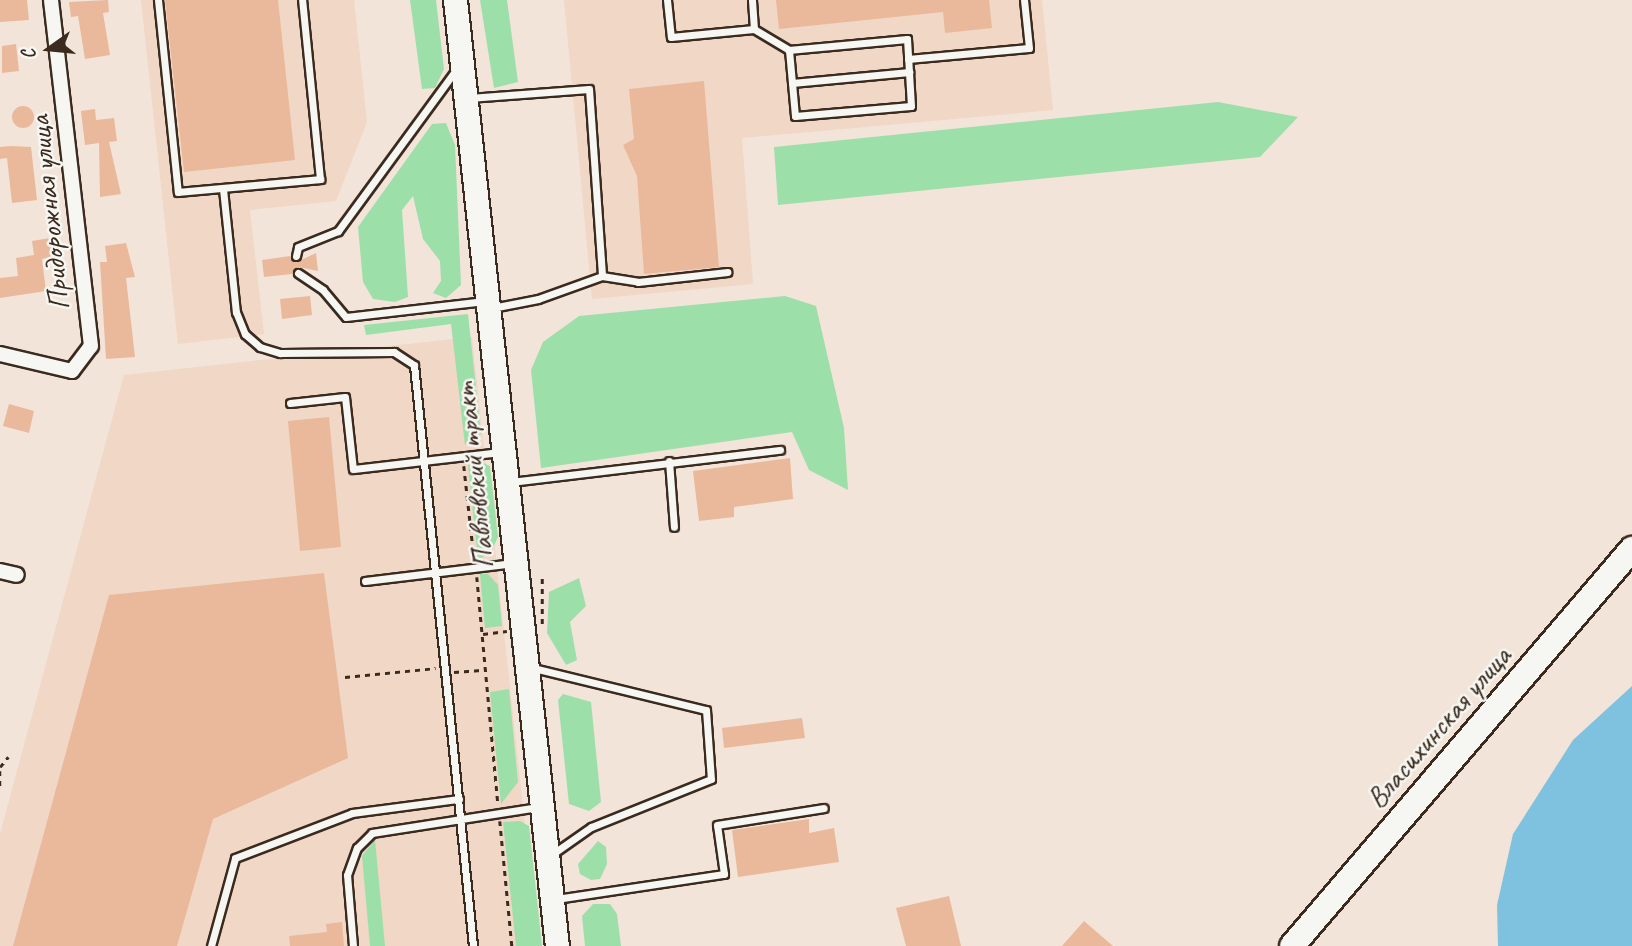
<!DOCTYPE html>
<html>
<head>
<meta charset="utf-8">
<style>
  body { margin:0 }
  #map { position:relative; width:1632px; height:946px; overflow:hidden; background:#f2e4d8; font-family:Caveat,sans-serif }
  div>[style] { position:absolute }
  .built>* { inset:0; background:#f0d7c6 }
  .green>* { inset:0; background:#9ddfa9 }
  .water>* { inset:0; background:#7fc2df }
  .building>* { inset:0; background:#eab99b }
  .round { border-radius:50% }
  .path>* { height:2.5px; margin-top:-1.25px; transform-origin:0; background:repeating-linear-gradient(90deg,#3b2a1e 0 5px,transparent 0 10px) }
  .roads { filter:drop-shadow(2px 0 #3b2a1e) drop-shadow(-2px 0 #3b2a1e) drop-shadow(0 2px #3b2a1e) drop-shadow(0 -2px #3b2a1e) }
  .service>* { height:7px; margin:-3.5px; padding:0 3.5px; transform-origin:3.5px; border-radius:3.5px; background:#f6f6f2 }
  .minor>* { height:14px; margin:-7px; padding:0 7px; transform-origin:7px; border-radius:7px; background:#f6f6f2 }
  .primary>* { height:23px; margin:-11.5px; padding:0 11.5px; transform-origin:11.5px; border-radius:11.5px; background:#f6f6f2 }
  .trunk>* { height:24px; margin:-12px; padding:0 12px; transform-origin:12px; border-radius:12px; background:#f6f6f2 }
  span { translate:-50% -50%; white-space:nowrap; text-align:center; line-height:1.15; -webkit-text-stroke:5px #f6f6f2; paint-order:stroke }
  .street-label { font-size:30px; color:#3b2a1e }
  .north { position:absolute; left:14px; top:14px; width:70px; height:70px; -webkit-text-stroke:5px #f6f6f2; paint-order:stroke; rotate:255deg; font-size:19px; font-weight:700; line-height:28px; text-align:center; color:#3b2a1e }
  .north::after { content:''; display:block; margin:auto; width:24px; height:32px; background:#3b2a1e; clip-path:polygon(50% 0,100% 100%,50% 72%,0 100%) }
</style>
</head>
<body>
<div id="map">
  <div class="built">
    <div style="clip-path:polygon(141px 0,354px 0,367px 122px,336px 201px,250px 210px,264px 334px,178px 344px)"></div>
    <div style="clip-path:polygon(564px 0,1042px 0,1053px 110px,742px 138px,753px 284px,592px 299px)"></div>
    <div style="clip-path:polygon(472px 337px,538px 946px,0 946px,0 834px,124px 375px)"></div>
  </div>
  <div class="green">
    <div style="clip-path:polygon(410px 0,436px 0,444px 69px,435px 88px,422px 89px)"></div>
    <div style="clip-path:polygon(480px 0,507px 0,518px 82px,494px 88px)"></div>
    <div style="clip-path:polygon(1218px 102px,1298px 117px,1260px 157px,778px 205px,774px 147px)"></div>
    <div style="clip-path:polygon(446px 123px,455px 145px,461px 285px,446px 298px,433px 293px,441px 281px,440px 261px,423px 239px,413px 196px,402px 210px,408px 297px,395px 302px,373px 299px,363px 282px,358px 227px,432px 124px)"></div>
    <div style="clip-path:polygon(785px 296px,816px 306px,844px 428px,848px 490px,809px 470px,792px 432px,541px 468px,531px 370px,543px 342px,579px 316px)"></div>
    <div style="clip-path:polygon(468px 314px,481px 434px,465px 445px,451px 324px,366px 335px,364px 325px)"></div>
    <div style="clip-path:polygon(483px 463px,490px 466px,498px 537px,490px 554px,478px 559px,468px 465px)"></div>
    <div style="clip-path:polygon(480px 574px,488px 574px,498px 585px,502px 626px,485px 628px)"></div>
    <div style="clip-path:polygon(579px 578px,586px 606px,570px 622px,577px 660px,566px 665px,547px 633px,549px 592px)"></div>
    <div style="clip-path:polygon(509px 689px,518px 782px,501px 804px,490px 692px)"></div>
    <div style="clip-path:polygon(563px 694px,591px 702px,601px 802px,589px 811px,569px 804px,558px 700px)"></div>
    <div style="clip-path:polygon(520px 821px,529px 826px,542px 946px,516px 946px,503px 822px)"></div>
    <div style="clip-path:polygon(375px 840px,385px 946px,370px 946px,362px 856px)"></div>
    <div style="clip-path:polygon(598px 841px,606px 847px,607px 864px,600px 879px,591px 880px,580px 874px,578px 864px)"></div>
    <div style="clip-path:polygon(593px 904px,610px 904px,617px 914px,621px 946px,585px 946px,582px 916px)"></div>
  </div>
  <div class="water">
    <div style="clip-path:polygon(1632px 686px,1632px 946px,1498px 946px,1497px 905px,1513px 834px,1573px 740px)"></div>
  </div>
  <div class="building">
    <div style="clip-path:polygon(0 0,27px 0,29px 20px,0 22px)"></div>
    <div style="clip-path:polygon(108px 0,109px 12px,103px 13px,110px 55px,85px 59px,78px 16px,71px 17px,69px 2px)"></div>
    <div style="clip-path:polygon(165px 0,278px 0,295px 160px,184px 172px)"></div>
    <div style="clip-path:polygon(776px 0,989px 0,992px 28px,945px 33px,943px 12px,779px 29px)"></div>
    <div style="clip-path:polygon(16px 44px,19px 71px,2px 73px,2px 46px)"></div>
    <div style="clip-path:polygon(704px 81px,719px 267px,644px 274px,637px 176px,623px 145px,634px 139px,629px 89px)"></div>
    <div class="round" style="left:12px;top:106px;width:22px;height:22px"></div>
    <div style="clip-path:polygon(95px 109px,96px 120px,114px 118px,117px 141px,109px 142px,121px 194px,100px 197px,99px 143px,85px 145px,81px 111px)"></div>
    <div style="clip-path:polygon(11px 146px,31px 147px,37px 200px,12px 203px,7px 158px,0 159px,0 147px)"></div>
    <div style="clip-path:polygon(50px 238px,53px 257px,42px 259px,46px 291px,0 298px,0 278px,18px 276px,16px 258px,34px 255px,32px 241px)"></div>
    <div style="clip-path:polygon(126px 243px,135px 277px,126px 278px,135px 357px,106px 359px,100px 262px,107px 262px,105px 246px)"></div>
    <div style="clip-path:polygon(316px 253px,318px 271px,298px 267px,292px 274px,264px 277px,262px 260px,290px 256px,297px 262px)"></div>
    <div style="clip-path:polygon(310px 296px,312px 315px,282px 319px,280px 299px)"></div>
    <div style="clip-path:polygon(9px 404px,34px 411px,29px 433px,3px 426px)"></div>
    <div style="clip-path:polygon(329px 417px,341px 547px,300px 551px,288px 421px)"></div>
    <div style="clip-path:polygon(790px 458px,793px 499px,734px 507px,734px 517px,699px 521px,693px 471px)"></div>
    <div style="clip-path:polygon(324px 573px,348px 758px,213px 819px,177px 946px,13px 946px,109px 595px)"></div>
    <div style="clip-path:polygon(802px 718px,805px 738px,724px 748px,722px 728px)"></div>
    <div style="clip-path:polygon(809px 819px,809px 833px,834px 828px,839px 862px,738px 877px,732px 830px)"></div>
    <div style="clip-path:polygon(949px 896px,961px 946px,906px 946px,896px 908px)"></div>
    <div style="clip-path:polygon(1084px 921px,1113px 946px,1062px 946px)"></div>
    <div style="clip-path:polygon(342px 922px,344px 946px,290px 946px,289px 936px,327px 932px,326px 924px)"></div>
  </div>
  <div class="path">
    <div style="left:464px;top:466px;width:92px;rotate:83.7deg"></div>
    <div style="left:477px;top:577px;width:228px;rotate:84.7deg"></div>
    <div style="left:542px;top:624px;width:46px;rotate:-90deg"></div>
    <div style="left:483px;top:634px;width:24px;rotate:-7deg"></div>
    <div style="left:454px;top:672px;width:31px;rotate:-4deg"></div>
    <div style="left:345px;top:677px;width:91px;rotate:-5.6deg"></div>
    <div style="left:0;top:767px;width:13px;rotate:-51deg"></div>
    <div style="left:0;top:771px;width:15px;rotate:90deg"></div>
    <div style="left:500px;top:821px;width:126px;rotate:84.5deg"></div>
  </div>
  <div class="roads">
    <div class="service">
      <div style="left:158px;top:0;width:193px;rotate:84.1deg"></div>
      <div style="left:178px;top:192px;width:143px;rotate:-5.2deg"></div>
      <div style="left:320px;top:179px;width:180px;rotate:-95.7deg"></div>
      <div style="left:667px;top:0;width:37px;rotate:84deg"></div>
      <div style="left:671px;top:37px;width:83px;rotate:-5.5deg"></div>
      <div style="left:754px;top:29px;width:29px;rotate:-94deg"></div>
      <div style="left:754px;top:29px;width:41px;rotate:31deg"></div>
      <div style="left:789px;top:50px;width:66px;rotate:84.8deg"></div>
      <div style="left:795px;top:116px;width:116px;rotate:-4.9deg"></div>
      <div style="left:911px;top:106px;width:67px;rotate:-93.4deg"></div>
      <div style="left:907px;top:39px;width:119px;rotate:174.7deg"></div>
      <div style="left:908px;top:59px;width:121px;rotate:-5.2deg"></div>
      <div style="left:1029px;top:48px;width:48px;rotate:-95.9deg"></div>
      <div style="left:792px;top:83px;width:118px;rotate:-5.4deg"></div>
      <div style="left:469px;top:98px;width:120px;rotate:-4.3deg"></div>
      <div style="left:589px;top:89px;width:187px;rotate:86deg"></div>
      <div style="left:223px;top:189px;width:124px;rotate:84deg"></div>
      <div style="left:236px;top:312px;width:24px;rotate:68deg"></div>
      <div style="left:245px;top:334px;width:20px;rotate:41deg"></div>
      <div style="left:260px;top:347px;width:21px;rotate:17deg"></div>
      <div style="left:280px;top:353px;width:114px;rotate:-0.5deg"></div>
      <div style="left:394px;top:352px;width:24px;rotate:33deg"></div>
      <div style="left:414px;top:365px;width:584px;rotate:84.2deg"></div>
      <div style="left:296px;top:256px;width:9px;rotate:-77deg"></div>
      <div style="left:298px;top:247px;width:43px;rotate:-21.8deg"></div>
      <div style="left:338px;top:231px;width:200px;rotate:-53.8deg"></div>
      <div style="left:298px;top:273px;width:30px;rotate:34deg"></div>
      <div style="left:323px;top:290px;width:35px;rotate:50deg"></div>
      <div style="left:346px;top:317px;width:140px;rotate:-6.6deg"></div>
      <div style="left:492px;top:308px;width:47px;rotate:-11.1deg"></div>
      <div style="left:538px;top:299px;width:68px;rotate:-19.8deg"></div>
      <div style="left:602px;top:276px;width:36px;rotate:9deg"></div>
      <div style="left:638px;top:282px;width:90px;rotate:-6.4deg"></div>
      <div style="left:290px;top:403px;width:55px;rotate:-6.2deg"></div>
      <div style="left:345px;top:397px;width:72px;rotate:83.7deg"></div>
      <div style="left:353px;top:469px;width:147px;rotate:-6.6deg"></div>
      <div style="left:669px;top:461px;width:66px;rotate:85.7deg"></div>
      <div style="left:510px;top:482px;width:272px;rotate:-6.8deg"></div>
      <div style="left:365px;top:581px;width:149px;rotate:-6.9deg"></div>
      <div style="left:529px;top:667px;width:182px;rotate:13.7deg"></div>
      <div style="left:706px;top:710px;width:69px;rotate:85.9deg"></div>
      <div style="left:711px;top:779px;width:129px;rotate:158.2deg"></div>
      <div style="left:591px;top:827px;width:49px;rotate:145deg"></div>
      <div style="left:556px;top:899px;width:170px;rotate:-8.5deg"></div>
      <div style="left:724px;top:874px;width:49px;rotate:-98.1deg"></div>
      <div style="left:717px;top:825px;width:108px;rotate:-9deg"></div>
      <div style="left:211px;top:946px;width:91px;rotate:-74.7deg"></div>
      <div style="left:235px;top:858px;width:125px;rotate:-21deg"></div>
      <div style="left:352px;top:813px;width:108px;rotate:-7.5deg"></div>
      <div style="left:353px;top:946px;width:71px;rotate:-94.8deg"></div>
      <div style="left:347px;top:875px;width:29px;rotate:-70deg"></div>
      <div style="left:357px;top:848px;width:21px;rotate:-45deg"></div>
      <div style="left:372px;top:833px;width:168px;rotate:-8.9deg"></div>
    </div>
    <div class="minor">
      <div style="left:0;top:354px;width:74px;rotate:13.3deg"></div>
      <div style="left:72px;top:371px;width:31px;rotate:-53deg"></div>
      <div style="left:91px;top:346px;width:348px;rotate:-96.6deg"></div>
      <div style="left:0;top:571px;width:17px;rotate:13deg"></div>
    </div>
    <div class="primary">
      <div style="left:455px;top:0;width:951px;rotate:83.85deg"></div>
    </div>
    <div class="trunk">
      <div style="left:1292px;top:946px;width:523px;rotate:-49.42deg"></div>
    </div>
  </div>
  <div class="street-label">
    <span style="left:49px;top:213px;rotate:-96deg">Придорожная улица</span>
    <span style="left:474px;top:476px;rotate:-96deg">Павловский тракт</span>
    <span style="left:1438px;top:727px;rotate:-49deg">Власихинская улица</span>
  </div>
  <div class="north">С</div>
</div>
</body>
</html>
